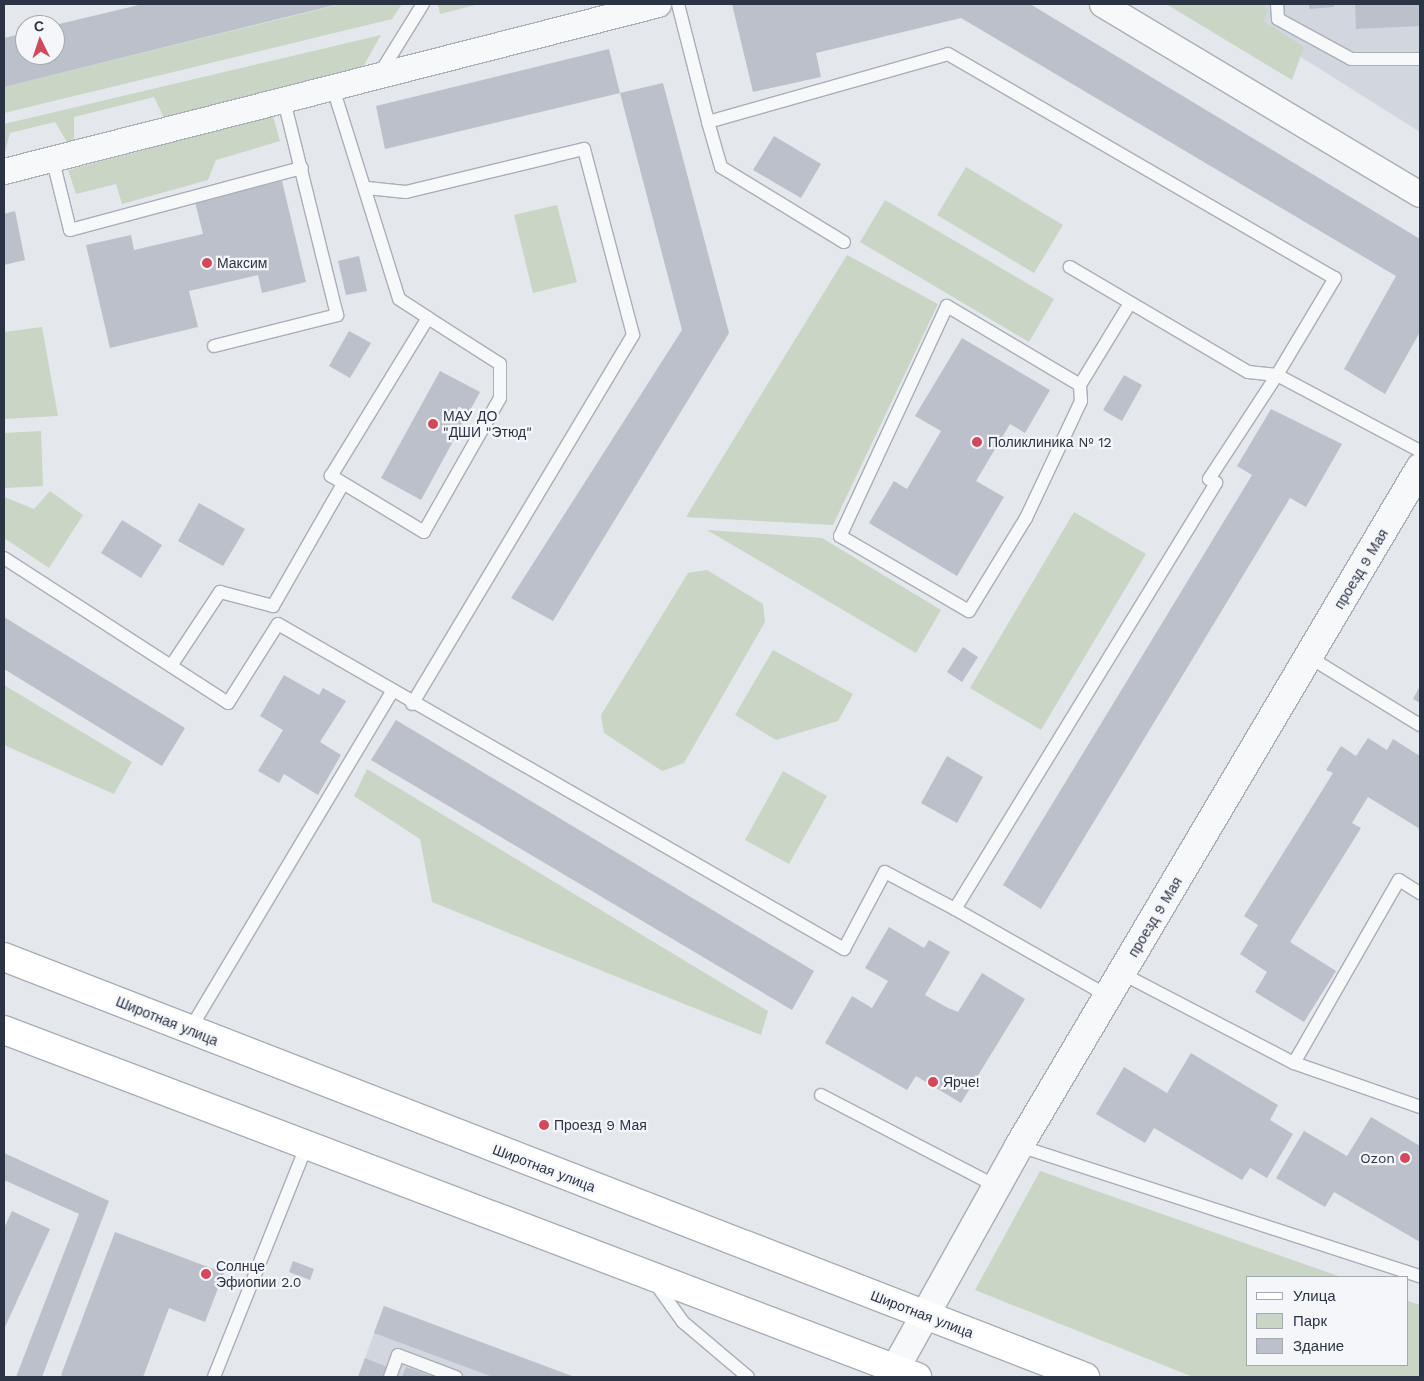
<!DOCTYPE html>
<html>
<head>
<meta charset="utf-8">
<style>
  body { margin:0 }
  #map { position:relative; width:1424px; height:1381px; overflow:hidden; background:#e4e7ec; font-family:"Work Sans",sans-serif }
  div>[style] { position:absolute }
  .built>* { inset:0; background:#d2d6de }
  .green>* { inset:0; background:#c9d6c5 }
  .building>* { inset:0; background:#bbc0ca }
  .roads { filter:drop-shadow(1px 0 #a9aeb7) drop-shadow(-1px 0 #a9aeb7) drop-shadow(0 1px #a9aeb7) drop-shadow(0 -1px #a9aeb7) }
  .service>* { height:12px; margin:-6px; padding:0 6px; transform-origin:6px; border-radius:6px; background:#f7f8fa }
  .minor>* { height:25px; margin:-12.5px; padding:0 12.5px; transform-origin:12.5px; border-radius:12.5px; background:#f7f8fa }
  .tertiary>* { height:28px; margin:-14px; padding:0 14px; transform-origin:14px; border-radius:14px; background:#f7f8fa }
  .secondary>* { height:28px; margin:-14px; padding:0 14px; transform-origin:14px; border-radius:14px; background:#fff }
  .dots>* { width:14px; height:14px; translate:-50% -50%; box-sizing:border-box; border:2px solid #f4f6f9; border-radius:50% }
  span { translate:-50% -50%; white-space:nowrap; text-align:center; line-height:1.15; -webkit-text-stroke:4.5px #f4f6f9; paint-order:stroke }
  .poi-label { font-size:14px; color:#2b3445 }
  .left { translate:0 -50%; text-align:left }
  .right { translate:-100% -50%; text-align:right }
  .street-label { font-size:14px; color:#2b3445 }
  .frame { position:absolute; inset:0; border:5px solid #2b3445; pointer-events:none }
  .legend { position:absolute; left:1246px; top:1276px; width:162px; height:90px; box-sizing:border-box; background:#f4f6f9; border:1px solid #a4a8b1; margin:0; padding:6px 9px; list-style:none; font-size:15px; color:#2b3445 }
  .legend li { display:flex; align-items:center; gap:10px; height:25px }
  .legend b { width:25px; border:1px solid #a4a8b1 }
  .north { position:absolute; left:15px; top:15px; width:50px; height:50px; box-sizing:border-box; background:#f4f6f9; border:1px solid #a4a8b1; border-radius:50%; rotate:356deg; font-size:14px; font-weight:700; line-height:20px; text-align:center; color:#2b3445 }
  .north::after { content:''; display:block; margin:auto; width:18px; height:22px; background:#d1495b; clip-path:polygon(50% 0,100% 100%,50% 72%,0 100%) }
</style>
</head>
<body>
<div id="map">
  <div class="built">
    <div style="clip-path:polygon(1217px 4px,1420px 4px,1420px 132px)"></div>
    <div style="clip-path:polygon(384px 1306px,575px 1377px,358px 1377px)"></div>
  </div>
  <div class="green">
    <div style="clip-path:polygon(341px 4px,402px 4px,392px 19px,4px 113px,4px 87px)"></div>
    <div style="clip-path:polygon(438px 4px,479px 4px,440px 14px)"></div>
    <div style="clip-path:polygon(1166px 4px,1262px 4px,1268px 11px,1263px 21px,1304px 47px,1292px 80px)"></div>
    <div style="clip-path:polygon(381px 35px,363px 67px,164px 118px,154px 97px,74px 117px,74px 140px,67px 142px,55px 122px,10px 133px,4px 155px,4px 124px)"></div>
    <div style="clip-path:polygon(273px 116px,280px 141px,216px 160px,208px 180px,122px 204px,116px 184px,76px 194px,68px 170px)"></div>
    <div style="clip-path:polygon(966px 167px,1063px 225px,1034px 273px,937px 215px)"></div>
    <div style="clip-path:polygon(885px 200px,1054px 299px,1029px 342px,860px 242px)"></div>
    <div style="clip-path:polygon(557px 205px,577px 282px,533px 293px,514px 215px)"></div>
    <div style="clip-path:polygon(847px 255px,938px 304px,833px 525px,686px 517px)"></div>
    <div style="clip-path:polygon(42px 327px,58px 416px,4px 419px,4px 332px)"></div>
    <div style="clip-path:polygon(41px 431px,43px 486px,4px 488px,4px 433px)"></div>
    <div style="clip-path:polygon(50px 491px,83px 515px,49px 568px,4px 538px,4px 497px,34px 509px)"></div>
    <div style="clip-path:polygon(1074px 512px,1146px 554px,1041px 730px,970px 688px)"></div>
    <div style="clip-path:polygon(707px 530px,822px 538px,941px 610px,916px 653px)"></div>
    <div style="clip-path:polygon(707px 570px,763px 604px,765px 622px,684px 763px,662px 771px,604px 733px,601px 715px,688px 573px)"></div>
    <div style="clip-path:polygon(773px 650px,853px 694px,838px 721px,776px 740px,735px 715px)"></div>
    <div style="clip-path:polygon(4px 685px,132px 762px,114px 794px,4px 745px)"></div>
    <div style="clip-path:polygon(367px 769px,768px 1011px,761px 1035px,432px 902px,420px 839px,354px 796px)"></div>
    <div style="clip-path:polygon(783px 771px,827px 796px,789px 864px,745px 840px)"></div>
    <div style="clip-path:polygon(1040px 1171px,1341px 1277px,1248px 1277px,1248px 1365px,1408px 1365px,1408px 1301px,1420px 1305px,1420px 1377px,1193px 1377px,975px 1290px)"></div>
  </div>
  <div class="building">
    <div style="clip-path:polygon(143px 4px,339px 4px,4px 87px,4px 38px,25px 33px,25px 55px,55px 55px,55px 25px)"></div>
    <div style="clip-path:polygon(732px 4px,1030px 4px,1420px 239px,1420px 332px,1385px 394px,1344px 369px,1396px 276px,961px 18px,816px 53px,821px 77px,753px 92px)"></div>
    <div style="clip-path:polygon(1309px 4px,1334px 4px,1334px 7px,1309px 9px)"></div>
    <div style="clip-path:polygon(1355px 4px,1420px 4px,1420px 26px,1356px 29px)"></div>
    <div style="clip-path:polygon(609px 49px,620px 93px,385px 149px,376px 106px)"></div>
    <div style="clip-path:polygon(663px 83px,729px 333px,553px 621px,511px 598px,682px 330px,620px 93px)"></div>
    <div style="clip-path:polygon(774px 136px,821px 164px,801px 198px,753px 170px)"></div>
    <div style="clip-path:polygon(282px 181px,306px 282px,262px 293px,258px 275px,189px 291px,198px 327px,110px 348px,86px 245px,131px 235px,134px 250px,203px 234px,195px 202px)"></div>
    <div style="clip-path:polygon(15px 211px,25px 260px,4px 265px,4px 214px)"></div>
    <div style="clip-path:polygon(359px 256px,367px 291px,346px 295px,338px 261px)"></div>
    <div style="clip-path:polygon(349px 331px,371px 343px,350px 378px,329px 366px)"></div>
    <div style="clip-path:polygon(962px 338px,1050px 390px,1025px 433px,1010px 424px,976px 481px,1004px 497px,957px 576px,869px 523px,894px 481px,907px 489px,941px 431px,915px 416px)"></div>
    <div style="clip-path:polygon(440px 371px,480px 392px,421px 500px,381px 478px)"></div>
    <div style="clip-path:polygon(1124px 375px,1142px 385px,1122px 421px,1103px 410px)"></div>
    <div style="clip-path:polygon(1271px 409px,1342px 444px,1306px 507px,1290px 498px,1041px 909px,1003px 885px,1252px 475px,1237px 466px)"></div>
    <div style="clip-path:polygon(199px 503px,245px 529px,223px 566px,178px 541px)"></div>
    <div style="clip-path:polygon(122px 520px,162px 545px,141px 578px,101px 553px)"></div>
    <div style="clip-path:polygon(4px 617px,185px 728px,162px 766px,4px 669px)"></div>
    <div style="clip-path:polygon(963px 647px,978px 657px,962px 682px,947px 672px)"></div>
    <div style="clip-path:polygon(284px 675px,319px 695px,323px 688px,346px 701px,320px 742px,341px 755px,318px 795px,284px 774px,279px 783px,258px 771px,283px 730px,260px 716px)"></div>
    <div style="clip-path:polygon(1420px 686px,1420px 703px,1413px 699px)"></div>
    <div style="clip-path:polygon(396px 720px,814px 971px,792px 1010px,371px 760px)"></div>
    <div style="clip-path:polygon(1368px 738px,1387px 750px,1393px 739px,1420px 756px,1420px 829px,1368px 797px,1352px 823px,1361px 828px,1290px 942px,1336px 971px,1304px 1022px,1255px 992px,1267px 972px,1240px 954px,1258px 925px,1244px 916px,1333px 773px,1326px 770px,1341px 746px,1356px 756px)"></div>
    <div style="clip-path:polygon(947px 756px,983px 777px,957px 823px,921px 803px)"></div>
    <div style="clip-path:polygon(889px 927px,924px 948px,929px 940px,950px 952px,925px 995px,946px 1007px,958px 1012px,982px 973px,1025px 999px,961px 1103px,916px 1076px,907px 1090px,825px 1043px,852px 996px,872px 1008px,888px 981px,865px 968px)"></div>
    <div style="clip-path:polygon(1191px 1053px,1278px 1105px,1270px 1120px,1293px 1134px,1267px 1178px,1250px 1168px,1242px 1180px,1154px 1128px,1145px 1143px,1096px 1114px,1124px 1067px,1167px 1093px)"></div>
    <div style="clip-path:polygon(1371px 1117px,1420px 1146px,1420px 1242px,1334px 1192px,1325px 1207px,1276px 1178px,1304px 1131px,1347px 1156px)"></div>
    <div style="clip-path:polygon(4px 1153px,109px 1201px,42px 1377px,16px 1377px,79px 1214px,4px 1180px)"></div>
    <div style="clip-path:polygon(12px 1211px,50px 1229px,4px 1329px,4px 1228px)"></div>
    <div style="clip-path:polygon(115px 1232px,224px 1273px,205px 1322px,169px 1308px,143px 1377px,65px 1377px,61px 1375px)"></div>
    <div style="clip-path:polygon(293px 1261px,314px 1269px,310px 1280px,289px 1272px)"></div>
    <div style="clip-path:polygon(384px 1306px,574px 1377px,493px 1377px,374px 1333px)"></div>
    <div style="clip-path:polygon(365px 1358px,387px 1367px,383px 1377px,358px 1377px)"></div>
    <div style="clip-path:polygon(406px 1367px,434px 1377px,402px 1377px)"></div>
  </div>
  <div class="roads">
    <div class="service">
      <div style="left:678px;top:4px;width:122px;rotate:75.7deg"></div>
      <div style="left:708px;top:122px;width:249px;rotate:-15.8deg"></div>
      <div style="left:948px;top:54px;width:447px;rotate:30.1deg"></div>
      <div style="left:1335px;top:278px;width:113px;rotate:120.9deg"></div>
      <div style="left:1277px;top:375px;width:29px;rotate:-174deg"></div>
      <div style="left:1248px;top:372px;width:207px;rotate:-149.5deg"></div>
      <div style="left:1277px;top:4px;width:15px;rotate:86deg"></div>
      <div style="left:1278px;top:19px;width:83px;rotate:28.7deg"></div>
      <div style="left:1351px;top:59px;width:69px"></div>
      <div style="left:382px;top:70px;width:78px;rotate:-58.2deg"></div>
      <div style="left:332px;top:85px;width:224px;rotate:72.6deg"></div>
      <div style="left:399px;top:299px;width:35px;rotate:33deg"></div>
      <div style="left:428px;top:318px;width:85px;rotate:32.6deg"></div>
      <div style="left:500px;top:364px;width:34px;rotate:90deg"></div>
      <div style="left:500px;top:398px;width:154px;rotate:119.6deg"></div>
      <div style="left:424px;top:532px;width:109px;rotate:-148.9deg"></div>
      <div style="left:331px;top:476px;width:185px;rotate:-58.5deg"></div>
      <div style="left:708px;top:122px;width:47px;rotate:73.9deg"></div>
      <div style="left:721px;top:167px;width:144px;rotate:31.4deg"></div>
      <div style="left:52px;top:157px;width:75px;rotate:76.1deg"></div>
      <div style="left:70px;top:230px;width:240px;rotate:-15deg"></div>
      <div style="left:367px;top:188px;width:39px;rotate:6deg"></div>
      <div style="left:406px;top:192px;width:183px;rotate:-13.6deg"></div>
      <div style="left:584px;top:149px;width:192px;rotate:75.2deg"></div>
      <div style="left:633px;top:335px;width:430px;rotate:120.9deg"></div>
      <div style="left:214px;top:346px;width:127px;rotate:-14.1deg"></div>
      <div style="left:337px;top:315px;width:225px;rotate:-103.9deg"></div>
      <div style="left:1080px;top:385px;width:155px;rotate:-149.3deg"></div>
      <div style="left:947px;top:306px;width:254px;rotate:114.9deg"></div>
      <div style="left:840px;top:536px;width:149px;rotate:30.2deg"></div>
      <div style="left:969px;top:611px;width:109px;rotate:-58.5deg"></div>
      <div style="left:1026px;top:518px;width:129px;rotate:-64.8deg"></div>
      <div style="left:1081px;top:401px;width:16px;rotate:-94deg"></div>
      <div style="left:1080px;top:385px;width:96px;rotate:-58.6deg"></div>
      <div style="left:4px;top:558px;width:267px;rotate:32.9deg"></div>
      <div style="left:228px;top:703px;width:93px;rotate:-57.7deg"></div>
      <div style="left:278px;top:624px;width:653px;rotate:29.86deg"></div>
      <div style="left:844px;top:949px;width:87px;rotate:-62deg"></div>
      <div style="left:885px;top:872px;width:79px;rotate:27.9deg"></div>
      <div style="left:1309px;top:657px;width:130px;rotate:31.5deg"></div>
      <div style="left:171px;top:666px;width:89px;rotate:-56.5deg"></div>
      <div style="left:220px;top:592px;width:55px;rotate:14.8deg"></div>
      <div style="left:273px;top:606px;width:141px;rotate:-60.2deg"></div>
      <div style="left:1121px;top:973px;width:195px;rotate:27.5deg"></div>
      <div style="left:1294px;top:1063px;width:133px;rotate:19.2deg"></div>
      <div style="left:1108px;top:996px;width:176px;rotate:-150.4deg"></div>
      <div style="left:955px;top:909px;width:500px;rotate:-58.5deg"></div>
      <div style="left:1216px;top:483px;width:8px;rotate:-150deg"></div>
      <div style="left:1209px;top:479px;width:124px;rotate:-56.8deg"></div>
      <div style="left:1277px;top:375px;width:162px;rotate:28deg"></div>
      <div style="left:189px;top:1031px;width:397px;rotate:-59.1deg"></div>
      <div style="left:1294px;top:1063px;width:211px;rotate:-60.2deg"></div>
      <div style="left:1399px;top:880px;width:25px;rotate:32deg"></div>
      <div style="left:821px;top:1095px;width:197px;rotate:27.5deg"></div>
      <div style="left:1019px;top:1146px;width:422px;rotate:18deg"></div>
      <div style="left:655px;top:1283px;width:48px;rotate:54.3deg"></div>
      <div style="left:683px;top:1322px;width:85px;rotate:40.2deg"></div>
      <div style="left:214px;top:1377px;width:248px;rotate:-68.2deg"></div>
      <div style="left:390px;top:1377px;width:23px;rotate:-70deg"></div>
      <div style="left:398px;top:1355px;width:62px;rotate:20.8deg"></div>
    </div>
    <div class="minor">
      <div style="left:1102px;top:4px;width:370px;rotate:30.9deg"></div>
      <div style="left:4px;top:171px;width:675px;rotate:-14.32deg"></div>
    </div>
    <div class="tertiary">
      <div style="left:895px;top:1369px;width:255px;rotate:-60.9deg"></div>
      <div style="left:1019px;top:1146px;width:788px;rotate:-59.4deg"></div>
    </div>
    <div class="secondary">
      <div style="left:4px;top:957px;width:1160px;rotate:21.23deg"></div>
      <div style="left:4px;top:1030px;width:977px;rotate:20.81deg"></div>
    </div>
  </div>
  <div class="dots">
    <div style="left:207px;top:263px;background:#d1495b"></div>
    <div style="left:433px;top:424px;background:#d1495b"></div>
    <div style="left:977px;top:442px;background:#d1495b"></div>
    <div style="left:933px;top:1082px;background:#d1495b"></div>
    <div style="left:544px;top:1125px;background:#d1495b"></div>
    <div style="left:1405px;top:1158px;background:#d1495b"></div>
    <div style="left:206px;top:1274px;background:#d1495b"></div>
  </div>
  <div class="poi-label">
    <span class="left" style="left:217px;top:263px">Максим</span>
    <span class="left" style="left:443px;top:424px">МАУ ДО<br>"ДШИ "Этюд"</span>
    <span class="left" style="left:988px;top:442px">Поликлиника № 12</span>
    <span class="left" style="left:943px;top:1082px">Ярче!</span>
    <span class="left" style="left:554px;top:1125px">Проезд 9 Мая</span>
    <span class="right" style="left:1395px;top:1158px">Ozon</span>
    <span class="left" style="left:216px;top:1274px">Солнце<br>Эфиопии 2.0</span>
  </div>
  <div class="street-label">
    <span style="left:1361px;top:569px;rotate:-59deg">проезд 9 Мая</span>
    <span style="left:1155px;top:917px;rotate:-59deg">проезд 9 Мая</span>
    <span style="left:167px;top:1021px;rotate:22deg">Широтная улица</span>
    <span style="left:544px;top:1168px;rotate:21deg">Широтная улица</span>
    <span style="left:922px;top:1314px;rotate:21deg">Широтная улица</span>
  </div>
  <div class="frame"></div>
  <ul class="legend">
  <li><b style="height:6px;background:#fff"></b>Улица</li>
  <li><b style="height:14px;background:#c9d6c5"></b>Парк</li>
  <li><b style="height:14px;background:#bbc0ca"></b>Здание</li>
  </ul>
  <div class="north">С</div>
</div>
</body>
</html>
